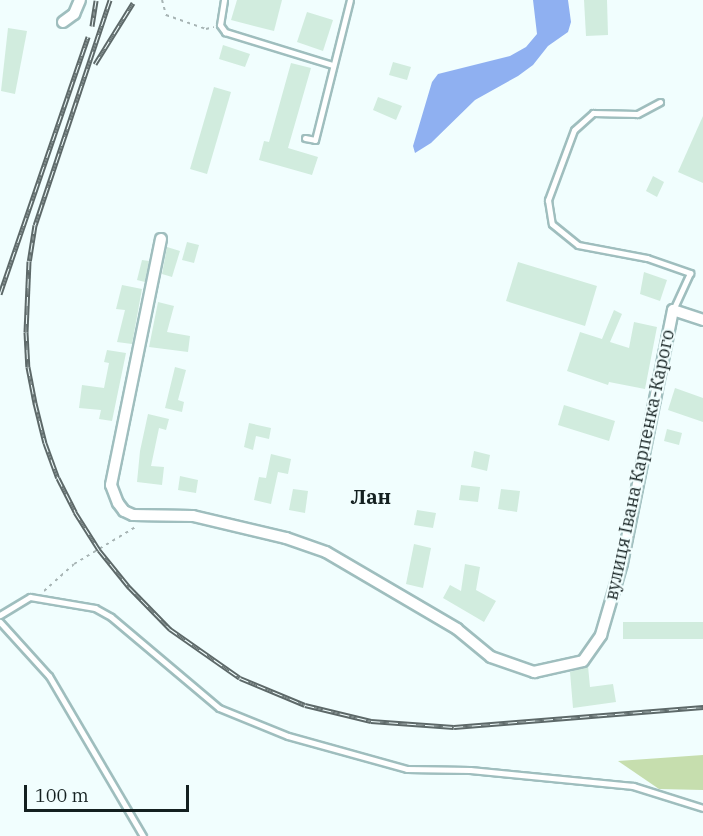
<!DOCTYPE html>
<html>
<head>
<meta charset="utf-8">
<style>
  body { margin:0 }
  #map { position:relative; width:703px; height:836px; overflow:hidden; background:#f1fefe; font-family:"IBM Plex Serif",serif }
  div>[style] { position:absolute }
  .green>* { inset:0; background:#c6deae }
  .water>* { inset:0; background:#8fb0f1 }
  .building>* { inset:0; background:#d1ecde }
  .path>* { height:2px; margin-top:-1px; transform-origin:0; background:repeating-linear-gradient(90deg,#a7b4b4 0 3px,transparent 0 7.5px) }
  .roads { filter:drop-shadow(2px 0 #9fbebe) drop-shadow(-2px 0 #9fbebe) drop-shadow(0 2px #9fbebe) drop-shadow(0 -2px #9fbebe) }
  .service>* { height:5px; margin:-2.5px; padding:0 2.5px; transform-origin:2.5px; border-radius:2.5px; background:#fff }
  .minor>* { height:10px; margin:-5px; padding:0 5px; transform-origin:5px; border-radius:5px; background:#fff }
  .rail>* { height:5px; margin-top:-2.5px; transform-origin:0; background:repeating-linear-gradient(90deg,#f1fefe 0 9px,#5d6969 0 18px); box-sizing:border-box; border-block:2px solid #5d6969 }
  span { translate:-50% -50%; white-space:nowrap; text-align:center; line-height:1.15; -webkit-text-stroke:4.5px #f1fefe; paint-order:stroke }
  .street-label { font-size:18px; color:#142020 }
  .neighbourhood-label { font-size:20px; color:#142020; font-weight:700 }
  .scale { position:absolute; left:24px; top:785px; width:165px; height:27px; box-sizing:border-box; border:3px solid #142020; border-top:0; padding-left:8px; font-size:18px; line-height:21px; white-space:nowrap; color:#142020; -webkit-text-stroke:4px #f1fefe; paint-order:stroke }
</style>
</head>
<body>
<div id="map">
  <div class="green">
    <div style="clip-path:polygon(703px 755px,703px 790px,659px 789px,618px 761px)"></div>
  </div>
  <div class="water">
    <div style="clip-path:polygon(533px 0,568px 0,571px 22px,568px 32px,548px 46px,533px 65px,518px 76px,475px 100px,431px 143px,415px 153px,413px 146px,432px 82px,438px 74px,510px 56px,526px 47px,537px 34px)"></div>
  </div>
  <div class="building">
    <div style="clip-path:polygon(237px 0,282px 0,274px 31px,231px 20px)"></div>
    <div style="clip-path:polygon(584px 0,607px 0,608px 35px,586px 36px)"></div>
    <div style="clip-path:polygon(307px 12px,333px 20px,323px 51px,297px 42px)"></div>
    <div style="clip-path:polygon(8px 28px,27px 31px,15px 94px,1px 91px)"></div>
    <div style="clip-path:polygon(223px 45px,250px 54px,245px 67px,219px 59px)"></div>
    <div style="clip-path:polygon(393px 62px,411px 67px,407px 80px,389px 75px)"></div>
    <div style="clip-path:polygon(291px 63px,311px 68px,288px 148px,318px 157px,312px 175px,259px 160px,264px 141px,269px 142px)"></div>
    <div style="clip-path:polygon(214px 87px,231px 92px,207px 174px,190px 169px)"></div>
    <div style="clip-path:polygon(378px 97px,402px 106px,396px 120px,373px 110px)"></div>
    <div style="clip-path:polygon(703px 116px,703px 183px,678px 172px)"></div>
    <div style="clip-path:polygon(653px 176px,664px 182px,657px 197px,646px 191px)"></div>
    <div style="clip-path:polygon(187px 242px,199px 245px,194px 263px,182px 260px)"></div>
    <div style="clip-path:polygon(167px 247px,180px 251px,172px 277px,162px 274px)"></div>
    <div style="clip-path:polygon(142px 260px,149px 261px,145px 282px,137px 280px)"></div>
    <div style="clip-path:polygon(518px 262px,597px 286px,585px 326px,506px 301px)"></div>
    <div style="clip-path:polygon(644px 272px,667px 280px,660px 301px,640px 294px)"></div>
    <div style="clip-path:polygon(122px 285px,142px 289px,132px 344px,117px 342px,125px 310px,116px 309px)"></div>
    <div style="clip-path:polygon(158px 302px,174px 306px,167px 332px,190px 336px,188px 352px,149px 347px)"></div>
    <div style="clip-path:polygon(614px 310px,622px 314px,610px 342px,629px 348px,634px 322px,657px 327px,645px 389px,609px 382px,608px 385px,567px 371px,580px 332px,602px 339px)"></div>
    <div style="clip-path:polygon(107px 350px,126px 353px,112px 421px,99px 419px,101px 410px,79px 408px,82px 385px,104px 388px,109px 363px,104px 362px)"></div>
    <div style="clip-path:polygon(175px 367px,186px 370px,178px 400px,184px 402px,182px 412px,165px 408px)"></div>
    <div style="clip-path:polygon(675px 388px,703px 398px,703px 422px,668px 410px)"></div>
    <div style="clip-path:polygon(564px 405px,615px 421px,609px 441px,558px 425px)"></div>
    <div style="clip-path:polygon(148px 414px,169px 419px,166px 430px,159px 428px,151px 466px,164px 467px,162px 485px,137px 482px,140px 451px)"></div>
    <div style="clip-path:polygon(249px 423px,271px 428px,269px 439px,256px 436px,253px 450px,244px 447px)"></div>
    <div style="clip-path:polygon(667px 429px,682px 433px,679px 445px,664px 441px)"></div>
    <div style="clip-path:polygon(474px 451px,490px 455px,487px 471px,471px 467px)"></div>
    <div style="clip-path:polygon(271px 454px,291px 459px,288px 474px,278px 472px,271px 504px,254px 500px,259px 477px,266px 478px)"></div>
    <div style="clip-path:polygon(180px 476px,198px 480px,196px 493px,178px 490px)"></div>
    <div style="clip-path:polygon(461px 485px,480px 487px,478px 502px,459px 500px)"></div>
    <div style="clip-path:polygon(293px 489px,308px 491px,305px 513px,289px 510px)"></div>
    <div style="clip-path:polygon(501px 489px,520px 491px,517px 512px,498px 509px)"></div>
    <div style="clip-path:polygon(417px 510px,436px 513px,433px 528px,414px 525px)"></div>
    <div style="clip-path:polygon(414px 544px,431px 548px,423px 588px,406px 584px)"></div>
    <div style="clip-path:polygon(465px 564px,480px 567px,476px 590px,496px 601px,484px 622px,443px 598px,450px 585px,461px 591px)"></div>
    <div style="clip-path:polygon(623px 622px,703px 622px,703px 639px,623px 639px)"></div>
    <div style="clip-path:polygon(588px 666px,590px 687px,613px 684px,616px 702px,573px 708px,570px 672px)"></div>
  </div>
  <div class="path">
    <div style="left:162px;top:0;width:16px;rotate:75deg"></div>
    <div style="left:166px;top:15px;width:42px;rotate:19.3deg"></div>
    <div style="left:206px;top:29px;width:8px;rotate:-14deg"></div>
    <div style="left:44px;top:591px;width:40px;rotate:-42deg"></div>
    <div style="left:74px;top:564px;width:74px;rotate:-31.1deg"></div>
  </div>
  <div class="roads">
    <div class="service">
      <div style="left:224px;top:0;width:25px;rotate:99deg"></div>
      <div style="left:220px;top:25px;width:9px;rotate:54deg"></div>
      <div style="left:225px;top:32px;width:112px;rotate:17.1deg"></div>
      <div style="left:660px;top:102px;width:26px;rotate:152deg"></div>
      <div style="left:637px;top:114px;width:44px;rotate:-178.7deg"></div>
      <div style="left:593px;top:113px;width:25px;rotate:138deg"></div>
      <div style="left:574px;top:130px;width:75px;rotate:110.4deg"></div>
      <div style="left:548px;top:200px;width:24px;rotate:81deg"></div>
      <div style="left:552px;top:224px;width:33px;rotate:39deg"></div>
      <div style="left:578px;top:245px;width:70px;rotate:10.7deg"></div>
      <div style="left:647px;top:258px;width:46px;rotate:19.2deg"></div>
      <div style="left:690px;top:273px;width:41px;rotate:114.7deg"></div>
      <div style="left:305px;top:138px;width:10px;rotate:11deg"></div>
      <div style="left:315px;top:140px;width:144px;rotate:-76deg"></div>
      <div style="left:0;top:615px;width:35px;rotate:-31deg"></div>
      <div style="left:30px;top:597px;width:66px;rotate:9.6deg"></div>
      <div style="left:95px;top:608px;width:18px;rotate:29deg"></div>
      <div style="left:111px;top:617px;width:141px;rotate:40.1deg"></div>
      <div style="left:219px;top:708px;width:74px;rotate:22.1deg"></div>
      <div style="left:288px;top:736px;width:123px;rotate:15.5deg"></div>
      <div style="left:407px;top:769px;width:63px;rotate:0.9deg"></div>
      <div style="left:470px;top:770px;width:164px;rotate:5.6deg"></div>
      <div style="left:633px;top:786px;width:73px;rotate:17.4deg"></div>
      <div style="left:0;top:622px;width:73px;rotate:47.8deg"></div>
      <div style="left:49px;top:676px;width:186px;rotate:59.6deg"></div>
    </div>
    <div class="minor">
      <div style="left:63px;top:22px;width:14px;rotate:-36deg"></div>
      <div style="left:74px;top:14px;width:15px;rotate:-67deg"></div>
      <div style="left:161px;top:239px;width:251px;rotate:101.5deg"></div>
      <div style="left:111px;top:485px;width:19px;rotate:69deg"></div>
      <div style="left:118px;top:503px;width:10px;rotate:53deg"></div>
      <div style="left:124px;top:511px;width:10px;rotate:24deg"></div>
      <div style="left:133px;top:515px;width:60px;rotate:1deg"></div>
      <div style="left:193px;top:516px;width:96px;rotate:13.3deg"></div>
      <div style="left:286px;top:538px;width:42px;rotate:19.3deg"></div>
      <div style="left:326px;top:552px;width:152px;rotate:30.4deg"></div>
      <div style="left:457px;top:629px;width:44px;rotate:39.5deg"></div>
      <div style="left:491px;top:657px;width:46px;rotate:19.2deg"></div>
      <div style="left:534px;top:672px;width:50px;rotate:-12.7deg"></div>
      <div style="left:583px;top:661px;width:32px;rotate:-55deg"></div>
      <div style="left:601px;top:635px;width:75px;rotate:-73.7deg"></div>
      <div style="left:622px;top:563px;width:258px;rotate:-78.6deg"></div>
      <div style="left:673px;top:310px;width:32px;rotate:18deg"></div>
    </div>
  </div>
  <div class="rail">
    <div style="left:110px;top:0;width:237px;rotate:108.4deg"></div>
    <div style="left:35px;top:225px;width:36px;rotate:99deg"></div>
    <div style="left:29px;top:261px;width:71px;rotate:92.4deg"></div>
    <div style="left:26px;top:332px;width:35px;rotate:87deg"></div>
    <div style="left:28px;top:367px;width:37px;rotate:79deg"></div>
    <div style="left:35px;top:403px;width:41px;rotate:76deg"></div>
    <div style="left:45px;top:443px;width:37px;rotate:70deg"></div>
    <div style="left:58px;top:478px;width:38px;rotate:63deg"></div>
    <div style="left:75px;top:512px;width:45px;rotate:57.7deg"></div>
    <div style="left:99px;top:550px;width:48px;rotate:51deg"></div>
    <div style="left:129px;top:587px;width:59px;rotate:45.7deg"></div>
    <div style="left:170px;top:629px;width:85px;rotate:35deg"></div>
    <div style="left:240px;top:678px;width:70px;rotate:22.6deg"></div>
    <div style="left:305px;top:705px;width:68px;rotate:13.6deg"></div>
    <div style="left:371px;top:721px;width:83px;rotate:4.1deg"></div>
    <div style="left:454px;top:727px;width:250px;rotate:-4.6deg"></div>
    <div style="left:92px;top:26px;width:26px;rotate:-81deg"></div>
    <div style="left:95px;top:64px;width:72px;rotate:-58.1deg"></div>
    <div style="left:0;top:294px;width:272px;rotate:-71.1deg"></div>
  </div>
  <div class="street-label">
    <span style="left:640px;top:465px;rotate:-78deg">вулиця Івана Карпенка-Карого</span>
  </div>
  <div class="neighbourhood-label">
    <span style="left:371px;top:496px">Лан</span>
  </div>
  <div class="scale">100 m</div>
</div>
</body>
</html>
